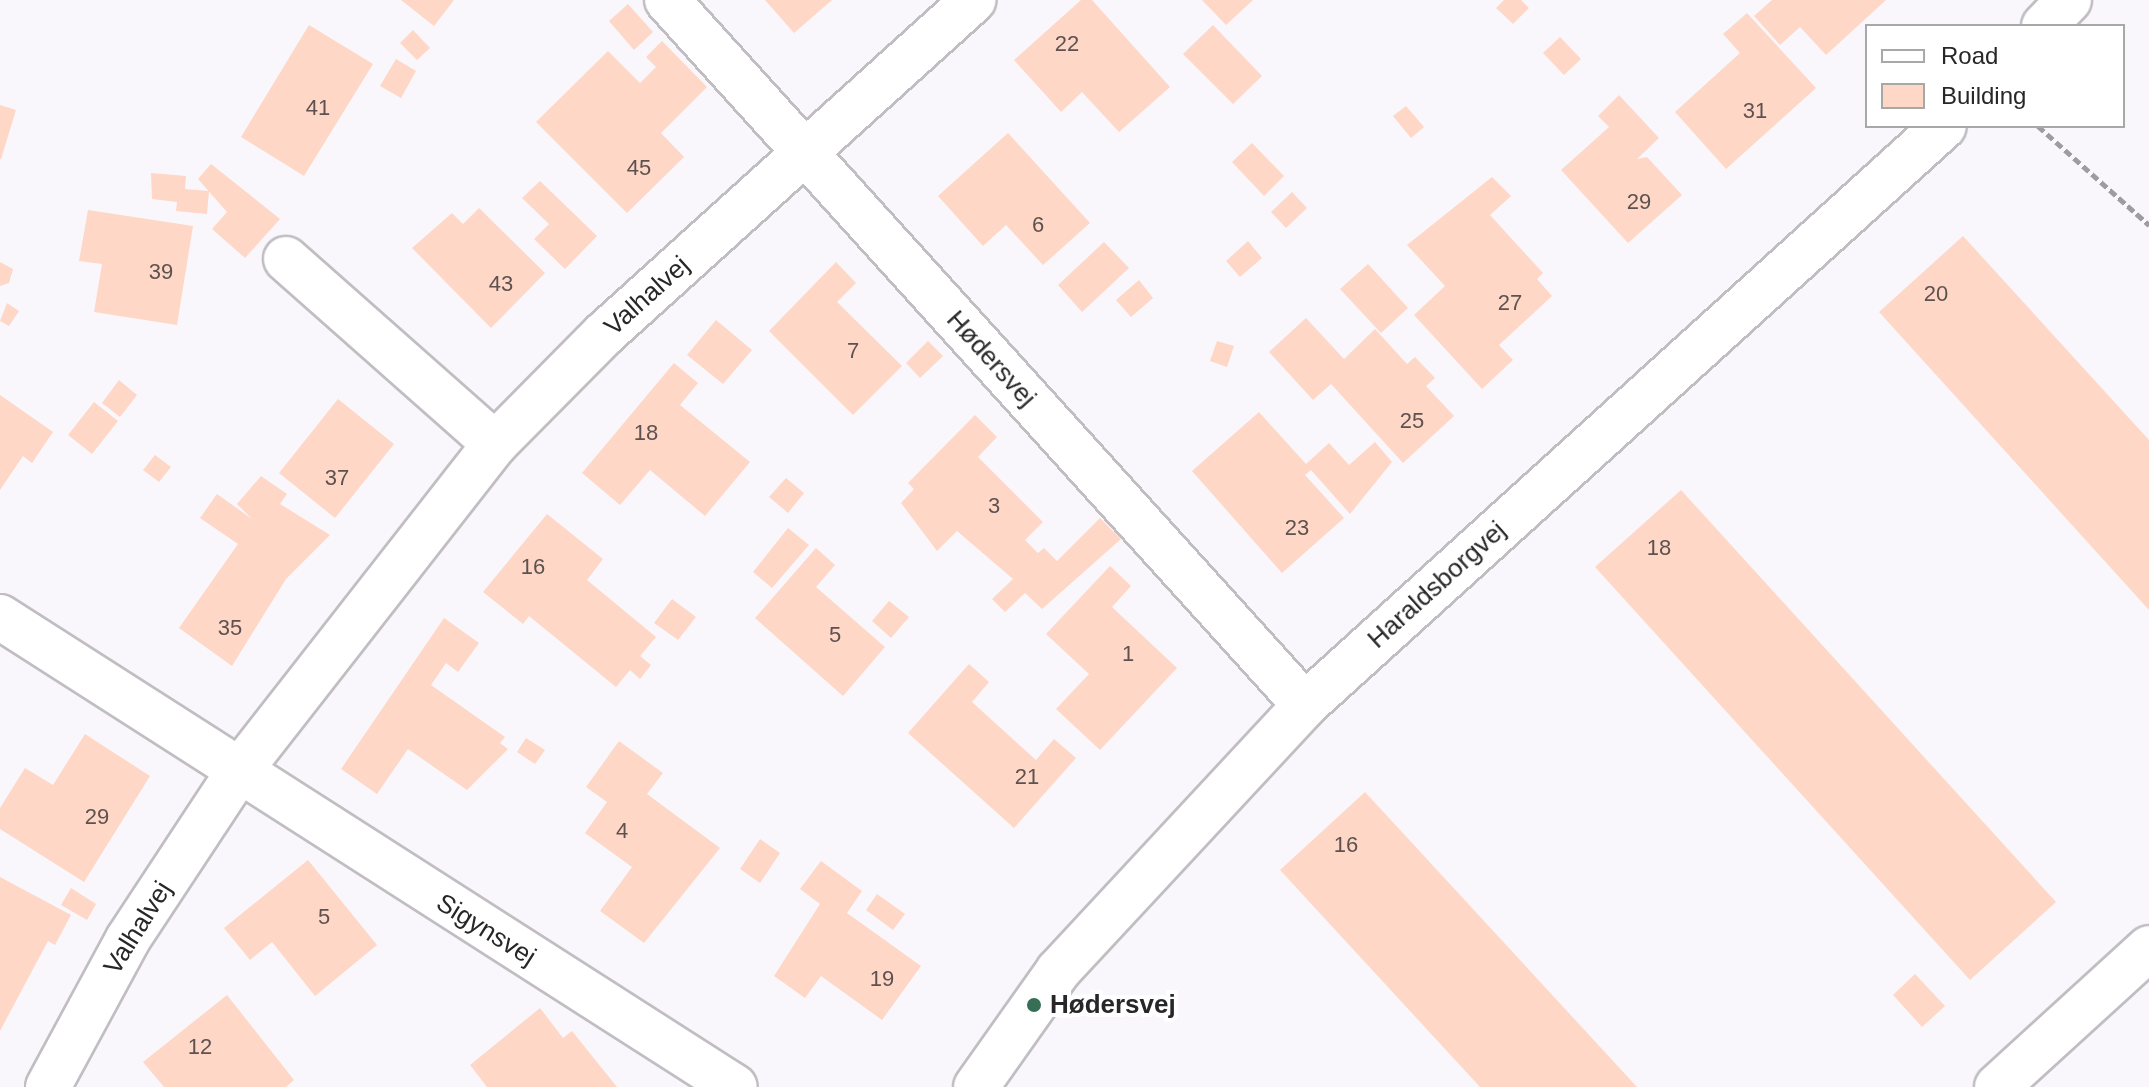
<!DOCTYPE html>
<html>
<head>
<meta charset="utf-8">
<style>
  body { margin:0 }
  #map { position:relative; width:2149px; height:1087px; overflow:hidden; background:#faf7fc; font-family:Helvetica,sans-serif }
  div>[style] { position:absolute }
  .building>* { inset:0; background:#fed7c6 }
  .path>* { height:5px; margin-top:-2.5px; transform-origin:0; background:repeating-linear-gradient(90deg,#9e9c9f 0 8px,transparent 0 12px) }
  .roads { filter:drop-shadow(2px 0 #c1bec3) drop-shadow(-2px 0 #c1bec3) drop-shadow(0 2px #c1bec3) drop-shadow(0 -2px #c1bec3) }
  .minor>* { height:44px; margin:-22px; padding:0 22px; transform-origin:22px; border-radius:22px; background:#fff }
  .dots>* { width:22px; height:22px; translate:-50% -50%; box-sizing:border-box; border:4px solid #fff; border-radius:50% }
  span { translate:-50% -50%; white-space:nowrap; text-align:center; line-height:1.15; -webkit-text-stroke:8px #fff; paint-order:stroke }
  .number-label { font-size:22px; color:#5d5250 }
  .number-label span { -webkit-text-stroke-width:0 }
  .street-label { font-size:26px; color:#272628 }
  .poi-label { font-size:26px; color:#272628; font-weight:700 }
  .left { translate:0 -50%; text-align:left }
  .legend { position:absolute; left:1865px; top:24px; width:260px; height:104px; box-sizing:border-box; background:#fff; border:2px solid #a9a8a9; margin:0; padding:10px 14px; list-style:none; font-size:24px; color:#272628 }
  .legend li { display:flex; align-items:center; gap:16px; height:40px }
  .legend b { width:40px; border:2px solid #a9a8a9 }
</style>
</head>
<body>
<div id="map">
  <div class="building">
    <div style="clip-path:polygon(401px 0,454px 0,434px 26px)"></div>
    <div style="clip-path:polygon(765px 0,832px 0,794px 33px)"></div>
    <div style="clip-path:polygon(1081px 0,1092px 0,1170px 87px,1119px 132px,1082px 92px,1061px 112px,1014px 60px)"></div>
    <div style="clip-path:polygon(1202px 0,1253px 0,1226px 25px)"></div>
    <div style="clip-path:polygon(1504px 0,1521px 0,1529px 8px,1513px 24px,1496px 8px)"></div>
    <div style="clip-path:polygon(1772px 0,1886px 0,1826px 55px,1800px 27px,1780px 45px,1754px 16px)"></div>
    <div style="clip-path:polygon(628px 4px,653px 32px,634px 50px,609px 21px)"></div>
    <div style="clip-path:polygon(1747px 13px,1816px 88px,1726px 169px,1675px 112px,1740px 53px,1723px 34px)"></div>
    <div style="clip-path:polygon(309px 25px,373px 64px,304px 176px,241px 137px)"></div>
    <div style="clip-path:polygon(1213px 25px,1262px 76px,1233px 104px,1183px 54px)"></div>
    <div style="clip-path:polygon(413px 30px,430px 48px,417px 60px,400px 43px)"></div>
    <div style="clip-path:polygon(1560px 37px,1581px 59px,1564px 75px,1543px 53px)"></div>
    <div style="clip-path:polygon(662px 41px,707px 87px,661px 133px,684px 157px,627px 213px,536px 122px,608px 51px,640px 83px,656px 67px,646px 57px)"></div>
    <div style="clip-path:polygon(396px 59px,416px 71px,401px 98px,380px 86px)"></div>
    <div style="clip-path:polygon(1619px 95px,1659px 138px,1637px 159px,1647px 157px,1682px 195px,1628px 243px,1561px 170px,1609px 127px,1598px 116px)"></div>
    <div style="clip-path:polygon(0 105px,16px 110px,1px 159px,0 159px)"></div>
    <div style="clip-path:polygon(1406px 106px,1424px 127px,1411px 138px,1393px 116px)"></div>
    <div style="clip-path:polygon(1008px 133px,1090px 223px,1043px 265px,1006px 225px,983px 246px,938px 196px)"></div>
    <div style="clip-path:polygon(1252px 143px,1284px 176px,1264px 196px,1232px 162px)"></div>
    <div style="clip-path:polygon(211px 164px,280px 219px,245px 258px,212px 229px,227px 212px,198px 179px)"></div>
    <div style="clip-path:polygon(151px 173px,186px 176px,185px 189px,209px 191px,207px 214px,176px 211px,177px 202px,152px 199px)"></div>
    <div style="clip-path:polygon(1492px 177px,1511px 196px,1490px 215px,1543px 273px,1537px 279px,1552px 296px,1499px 345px,1513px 360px,1482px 389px,1414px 315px,1445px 286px,1407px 245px)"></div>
    <div style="clip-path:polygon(540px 181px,597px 236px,565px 269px,534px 239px,549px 224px,522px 198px)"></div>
    <div style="clip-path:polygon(1292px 192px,1307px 208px,1286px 228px,1271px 212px)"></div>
    <div style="clip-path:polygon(479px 208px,545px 273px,491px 328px,412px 248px,452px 213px,463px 224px)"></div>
    <div style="clip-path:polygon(88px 210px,193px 226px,177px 325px,94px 312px,102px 264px,79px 261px)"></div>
    <div style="clip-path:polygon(1963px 236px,2149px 440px,2149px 610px,1879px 312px)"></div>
    <div style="clip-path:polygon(1248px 241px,1262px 258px,1240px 277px,1226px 261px)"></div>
    <div style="clip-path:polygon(1104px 242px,1129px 268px,1082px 312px,1058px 285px)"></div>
    <div style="clip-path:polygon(0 262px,13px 269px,9px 283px,0 286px)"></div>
    <div style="clip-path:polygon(836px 262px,856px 283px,837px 302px,902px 366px,853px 415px,769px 331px)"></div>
    <div style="clip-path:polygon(1368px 264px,1408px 308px,1381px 333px,1340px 289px)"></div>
    <div style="clip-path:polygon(1139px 280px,1153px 298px,1131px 317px,1116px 300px)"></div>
    <div style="clip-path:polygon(7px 303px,19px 311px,9px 326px,0 321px)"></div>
    <div style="clip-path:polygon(1306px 318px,1344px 359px,1375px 329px,1407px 364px,1415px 357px,1435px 378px,1426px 386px,1454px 416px,1403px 463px,1331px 384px,1313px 400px,1269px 352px)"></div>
    <div style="clip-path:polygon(716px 320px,752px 350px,723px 384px,687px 355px)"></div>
    <div style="clip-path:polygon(928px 341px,943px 356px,920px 378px,906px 363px)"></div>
    <div style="clip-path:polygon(1217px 341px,1234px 346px,1227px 367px,1210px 361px)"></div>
    <div style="clip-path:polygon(674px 363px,698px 383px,680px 405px,750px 462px,705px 516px,650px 470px,620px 505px,582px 473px)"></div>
    <div style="clip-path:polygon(119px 380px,137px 395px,120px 417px,102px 403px)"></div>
    <div style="clip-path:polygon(0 395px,53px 432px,32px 463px,23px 456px,0 490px)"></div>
    <div style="clip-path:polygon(338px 399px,394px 444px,335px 518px,279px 473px)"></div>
    <div style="clip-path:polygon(94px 402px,118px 421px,92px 454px,68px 435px)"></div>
    <div style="clip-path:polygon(1259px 412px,1306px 464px,1329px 443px,1349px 465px,1375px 442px,1392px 462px,1350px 514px,1311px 470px,1305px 475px,1344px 518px,1282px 573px,1192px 471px)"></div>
    <div style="clip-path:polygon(975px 415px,997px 437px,978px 457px,1043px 522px,1025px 540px,1038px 553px,1044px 548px,1057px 561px,1100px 518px,1121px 539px,1042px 609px,1025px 593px,1005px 612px,992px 599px,1013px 579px,957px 531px,937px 551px,901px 503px,914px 489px,908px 483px)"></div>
    <div style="clip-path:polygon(155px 455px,171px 467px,159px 482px,143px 470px)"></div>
    <div style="clip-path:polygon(261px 476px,287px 494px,280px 504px,330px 535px,286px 579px,232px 666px,179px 628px,238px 544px,200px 518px,217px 494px,252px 519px,237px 504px)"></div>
    <div style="clip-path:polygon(786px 478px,804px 493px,788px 513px,769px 497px)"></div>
    <div style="clip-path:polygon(1681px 490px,2056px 902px,1970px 980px,1595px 567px)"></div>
    <div style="clip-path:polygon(547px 514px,603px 559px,587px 580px,656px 637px,640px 656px,651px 665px,640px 679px,630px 670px,616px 687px,529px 616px,523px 624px,483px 592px)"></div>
    <div style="clip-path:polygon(788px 528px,809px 545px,772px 588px,753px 572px)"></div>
    <div style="clip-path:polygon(816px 548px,835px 565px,816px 587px,885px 647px,843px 696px,755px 618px)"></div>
    <div style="clip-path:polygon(1110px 566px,1131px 586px,1112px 607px,1177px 668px,1100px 750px,1056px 709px,1089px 674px,1046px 634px)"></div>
    <div style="clip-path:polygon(672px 599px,696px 617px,678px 640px,654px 623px)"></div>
    <div style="clip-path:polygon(889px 601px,909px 617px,891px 638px,872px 621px)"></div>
    <div style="clip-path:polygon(444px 618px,479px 643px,458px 672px,446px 663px,431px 685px,505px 737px,500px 743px,508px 749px,467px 790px,408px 749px,377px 794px,341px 769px)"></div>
    <div style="clip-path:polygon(969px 664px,989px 682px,972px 702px,1036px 760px,1054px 739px,1076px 758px,1014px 828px,908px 733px)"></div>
    <div style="clip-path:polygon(85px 734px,150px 776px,84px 882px,0 829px,0 808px,25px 768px,53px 785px)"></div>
    <div style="clip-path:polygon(526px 738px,545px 750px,535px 764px,517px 752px)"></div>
    <div style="clip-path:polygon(619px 741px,663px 773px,647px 794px,720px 848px,644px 943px,600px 911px,632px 867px,585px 833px,607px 802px,586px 787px)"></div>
    <div style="clip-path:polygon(1365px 792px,1637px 1087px,1480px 1087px,1280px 870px)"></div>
    <div style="clip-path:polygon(760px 839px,780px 853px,760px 883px,740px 869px)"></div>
    <div style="clip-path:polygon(308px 860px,377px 945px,315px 996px,272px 942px,250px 960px,224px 928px)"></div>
    <div style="clip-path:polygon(821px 861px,862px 891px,847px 913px,921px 966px,882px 1020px,821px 976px,805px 998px,774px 976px,820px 904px,800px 889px)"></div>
    <div style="clip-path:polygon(0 877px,71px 915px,55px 945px,48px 941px,0 1031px)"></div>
    <div style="clip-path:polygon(71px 888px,96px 904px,87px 920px,61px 905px)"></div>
    <div style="clip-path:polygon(877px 894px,905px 914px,893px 930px,866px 910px)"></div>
    <div style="clip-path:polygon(1915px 974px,1945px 1006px,1922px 1027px,1893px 995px)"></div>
    <div style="clip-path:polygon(227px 995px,294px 1080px,286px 1087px,164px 1087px,143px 1062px)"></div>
    <div style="clip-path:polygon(540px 1008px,563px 1038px,572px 1031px,617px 1087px,487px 1087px,470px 1065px)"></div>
  </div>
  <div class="path">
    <div style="left:2038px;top:126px;width:149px;rotate:41.7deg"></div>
  </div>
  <div class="roads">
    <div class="minor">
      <div style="left:667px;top:0;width:951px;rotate:47.86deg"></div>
      <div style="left:2044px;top:26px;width:36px;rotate:-46deg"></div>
      <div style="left:286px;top:259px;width:279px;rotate:41.5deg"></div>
      <div style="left:0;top:617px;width:872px;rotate:32.6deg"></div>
      <div style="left:48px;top:1087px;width:168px;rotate:-61.6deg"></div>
      <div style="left:128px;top:939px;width:198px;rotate:-56.6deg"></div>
      <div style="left:237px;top:774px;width:419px;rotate:-52deg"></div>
      <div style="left:495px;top:444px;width:155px;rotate:-45.3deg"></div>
      <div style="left:604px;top:334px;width:498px;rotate:-42.1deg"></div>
      <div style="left:976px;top:1087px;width:142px;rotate:-54.7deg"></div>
      <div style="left:1058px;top:971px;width:363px;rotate:-47.1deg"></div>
      <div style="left:1305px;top:705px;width:862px;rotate:-42.18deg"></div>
      <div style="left:1997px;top:1087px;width:206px;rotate:-42.4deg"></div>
    </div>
  </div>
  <div class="dots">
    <div style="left:1034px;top:1005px;background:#366e56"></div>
  </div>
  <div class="number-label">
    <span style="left:1067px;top:44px">22</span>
    <span style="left:318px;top:108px">41</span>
    <span style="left:1755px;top:111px">31</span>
    <span style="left:639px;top:168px">45</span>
    <span style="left:1639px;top:202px">29</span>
    <span style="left:1038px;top:225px">6</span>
    <span style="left:161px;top:272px">39</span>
    <span style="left:501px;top:284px">43</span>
    <span style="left:1936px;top:294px">20</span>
    <span style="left:1510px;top:303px">27</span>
    <span style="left:853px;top:351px">7</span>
    <span style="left:1412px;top:421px">25</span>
    <span style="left:646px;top:433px">18</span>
    <span style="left:337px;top:478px">37</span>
    <span style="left:994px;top:506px">3</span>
    <span style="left:1297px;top:528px">23</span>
    <span style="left:1659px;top:548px">18</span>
    <span style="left:533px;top:567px">16</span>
    <span style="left:230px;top:628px">35</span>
    <span style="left:835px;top:635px">5</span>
    <span style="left:1128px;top:654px">1</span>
    <span style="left:1027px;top:777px">21</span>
    <span style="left:97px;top:817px">29</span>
    <span style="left:622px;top:831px">4</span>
    <span style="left:1346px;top:845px">16</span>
    <span style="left:324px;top:917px">5</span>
    <span style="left:882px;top:979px">19</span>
    <span style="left:200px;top:1047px">12</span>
  </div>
  <div class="street-label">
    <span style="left:647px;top:296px;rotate:-42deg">Valhalvej</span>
    <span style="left:991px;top:359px;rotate:48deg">Hødersvej</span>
    <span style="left:1437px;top:585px;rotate:-42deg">Haraldsborgvej</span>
    <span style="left:138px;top:928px;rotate:-58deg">Valhalvej</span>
    <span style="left:486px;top:930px;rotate:32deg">Sigynsvej</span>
  </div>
  <div class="poi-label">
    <span class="left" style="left:1050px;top:1005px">Hødersvej</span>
  </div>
  <ul class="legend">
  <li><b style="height:10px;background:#fff"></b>Road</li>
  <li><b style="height:22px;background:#fed7c6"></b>Building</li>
  </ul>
</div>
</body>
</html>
